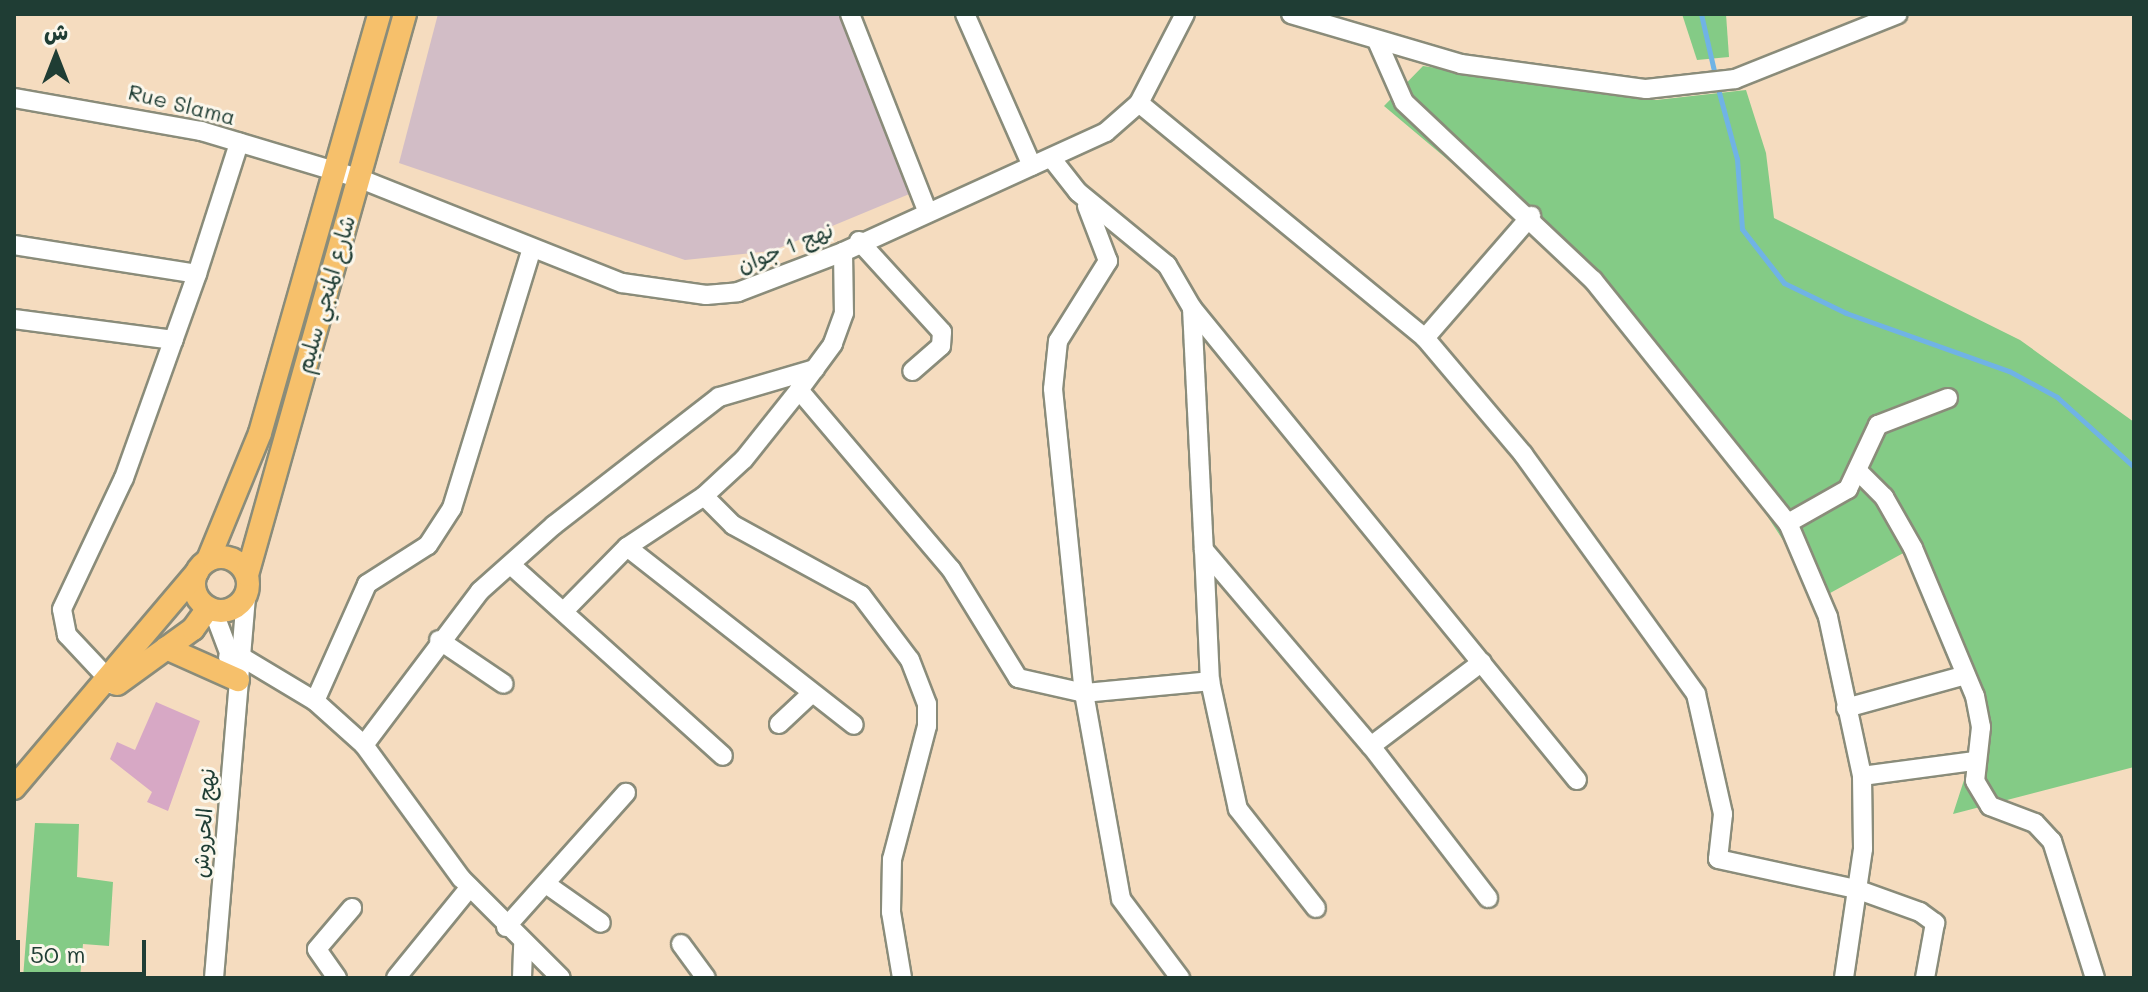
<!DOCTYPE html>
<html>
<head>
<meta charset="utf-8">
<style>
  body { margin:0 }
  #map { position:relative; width:2148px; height:992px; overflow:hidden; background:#f5dcbf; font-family:Mali,"Playpen Sans Arabic",sans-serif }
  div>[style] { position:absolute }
  .industrial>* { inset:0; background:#d2bdc6 }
  .green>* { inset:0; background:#84cb86 }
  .stream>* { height:5px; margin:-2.5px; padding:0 2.5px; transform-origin:2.5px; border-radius:2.5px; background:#70b3e5 }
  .building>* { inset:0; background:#d7a8c5 }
  .roads { filter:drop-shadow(2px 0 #8a8c7a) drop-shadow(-2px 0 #8a8c7a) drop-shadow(0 2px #8a8c7a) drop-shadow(0 -2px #8a8c7a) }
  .minor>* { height:18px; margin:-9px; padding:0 9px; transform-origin:9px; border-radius:9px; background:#fff }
  .major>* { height:22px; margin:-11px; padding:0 11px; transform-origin:11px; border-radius:11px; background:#f6c06b }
  .major>.ring { margin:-11px; padding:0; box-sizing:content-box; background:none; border:22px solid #f6c06b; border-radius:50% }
  span { translate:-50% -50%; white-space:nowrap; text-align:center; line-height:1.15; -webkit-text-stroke:6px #fbf7ec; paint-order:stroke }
  .street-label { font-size:22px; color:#1f3d34 }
  .frame { position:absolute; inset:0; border:16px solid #1f3d34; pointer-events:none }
  .north { position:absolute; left:16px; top:16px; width:80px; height:80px; -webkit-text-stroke:6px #fbf7ec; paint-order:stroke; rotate:0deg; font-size:22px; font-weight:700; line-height:32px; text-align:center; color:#1f3d34 }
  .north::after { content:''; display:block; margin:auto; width:28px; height:36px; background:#1f3d34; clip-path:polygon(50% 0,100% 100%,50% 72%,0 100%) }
  .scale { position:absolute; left:16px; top:940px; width:130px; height:36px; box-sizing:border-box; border:4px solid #1f3d34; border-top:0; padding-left:10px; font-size:24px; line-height:28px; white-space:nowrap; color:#1f3d34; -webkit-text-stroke:6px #fbf7ec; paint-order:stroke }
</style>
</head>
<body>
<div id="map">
  <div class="industrial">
    <div style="clip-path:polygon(438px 14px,840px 14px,919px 190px,772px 251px,685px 260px,399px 163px)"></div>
  </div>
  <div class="green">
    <div style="clip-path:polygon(1682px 14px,1726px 14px,1729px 57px,1697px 60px)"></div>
    <div style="clip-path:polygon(1423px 66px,1656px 100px,1746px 90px,1766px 153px,1774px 218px,2020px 340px,2134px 422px,2134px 767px,1953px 814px,1976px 743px,1962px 662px,1907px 551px,1821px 598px,1739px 473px,1567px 260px,1384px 106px)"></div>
    <div style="clip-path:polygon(35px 823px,79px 824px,77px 877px,113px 882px,109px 946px,83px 944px,80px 978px,23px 978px)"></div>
  </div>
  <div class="stream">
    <div style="left:1701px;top:14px;width:63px;rotate:77.1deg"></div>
    <div style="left:1717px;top:85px;width:77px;rotate:74.9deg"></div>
    <div style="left:1737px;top:159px;width:70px;rotate:85.9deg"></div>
    <div style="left:1742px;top:229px;width:68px;rotate:52.1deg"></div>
    <div style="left:1784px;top:283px;width:69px;rotate:25.8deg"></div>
    <div style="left:1846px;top:313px;width:173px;rotate:19.6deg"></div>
    <div style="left:2009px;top:371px;width:55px;rotate:28.4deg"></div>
    <div style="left:2057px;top:397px;width:104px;rotate:42.3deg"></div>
  </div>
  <div class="building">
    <div style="clip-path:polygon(156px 702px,200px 721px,168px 811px,147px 802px,152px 792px,110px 759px,117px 742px,135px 750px)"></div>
  </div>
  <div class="roads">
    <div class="minor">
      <div style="left:850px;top:14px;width:211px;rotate:68.6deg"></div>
      <div style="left:965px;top:14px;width:166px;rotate:66.2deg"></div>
      <div style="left:1291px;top:14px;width:177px;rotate:16.4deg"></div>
      <div style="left:1461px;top:64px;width:187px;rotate:7.7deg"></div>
      <div style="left:1646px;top:89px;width:90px;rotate:-6.4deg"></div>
      <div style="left:1735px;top:79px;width:175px;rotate:-21.7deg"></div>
      <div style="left:1378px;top:43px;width:64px;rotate:66.2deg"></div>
      <div style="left:1404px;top:102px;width:260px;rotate:43.3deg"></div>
      <div style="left:1593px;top:280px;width:312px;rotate:51.3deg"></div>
      <div style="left:1788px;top:523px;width:102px;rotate:66.9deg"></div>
      <div style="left:1828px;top:617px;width:163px;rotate:77.9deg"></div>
      <div style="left:1862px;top:776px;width:73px;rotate:89.2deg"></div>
      <div style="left:1863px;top:849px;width:130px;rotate:98.4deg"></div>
      <div style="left:14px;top:98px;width:190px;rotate:10deg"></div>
      <div style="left:201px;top:131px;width:164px;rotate:16.7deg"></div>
      <div style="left:358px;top:178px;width:284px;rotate:21.7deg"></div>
      <div style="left:622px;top:283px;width:85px;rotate:8.1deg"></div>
      <div style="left:706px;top:295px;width:32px;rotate:-5deg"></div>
      <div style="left:738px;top:292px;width:112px;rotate:-20.9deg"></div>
      <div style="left:843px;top:252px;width:289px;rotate:-24.5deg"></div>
      <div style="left:1106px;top:132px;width:44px;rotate:-41.3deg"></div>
      <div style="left:1139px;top:103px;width:100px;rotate:-62.7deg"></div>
      <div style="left:1139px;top:103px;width:370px;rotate:39.4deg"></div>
      <div style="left:1425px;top:338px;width:152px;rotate:49.8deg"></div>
      <div style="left:1523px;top:454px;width:296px;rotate:54.2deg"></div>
      <div style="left:1696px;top:694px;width:123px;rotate:77.3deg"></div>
      <div style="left:1723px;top:814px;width:45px;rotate:96.3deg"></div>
      <div style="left:1718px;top:859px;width:141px;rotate:12.3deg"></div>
      <div style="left:1856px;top:889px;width:68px;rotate:19.8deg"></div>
      <div style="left:1920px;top:912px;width:19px;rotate:36deg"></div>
      <div style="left:1935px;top:923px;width:56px;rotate:100.3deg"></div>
      <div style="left:1052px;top:159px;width:42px;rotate:51.8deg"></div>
      <div style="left:1078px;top:192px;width:115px;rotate:39.4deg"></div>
      <div style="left:1167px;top:265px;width:50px;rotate:59.8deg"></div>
      <div style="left:1192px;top:308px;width:242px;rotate:87.2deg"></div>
      <div style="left:1204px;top:550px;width:257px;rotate:49.6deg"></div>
      <div style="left:1371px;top:746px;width:192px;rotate:52.4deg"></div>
      <div style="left:1087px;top:206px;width:59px;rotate:69.1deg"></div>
      <div style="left:1108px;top:261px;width:94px;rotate:122deg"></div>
      <div style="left:1058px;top:341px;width:48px;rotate:95.9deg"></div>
      <div style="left:1053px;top:389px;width:306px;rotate:84.2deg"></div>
      <div style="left:1084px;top:693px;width:209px;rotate:79.8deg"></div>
      <div style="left:1121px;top:899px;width:99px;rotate:53.2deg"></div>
      <div style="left:859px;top:241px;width:123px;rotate:47.6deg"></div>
      <div style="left:942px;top:332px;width:14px;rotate:94deg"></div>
      <div style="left:941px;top:346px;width:38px;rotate:139deg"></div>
      <div style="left:14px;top:245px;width:185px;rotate:9deg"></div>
      <div style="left:197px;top:274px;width:138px;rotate:-72.2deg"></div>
      <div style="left:843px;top:252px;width:61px;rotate:89.1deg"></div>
      <div style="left:844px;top:313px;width:33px;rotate:110deg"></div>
      <div style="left:833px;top:344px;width:57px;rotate:126.5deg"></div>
      <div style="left:799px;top:390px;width:235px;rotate:49.7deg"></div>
      <div style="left:951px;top:569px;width:128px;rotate:58.4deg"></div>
      <div style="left:1018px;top:678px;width:68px;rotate:12.8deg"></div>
      <div style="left:1084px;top:693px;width:127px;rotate:-5.4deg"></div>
      <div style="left:1192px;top:308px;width:609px;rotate:50.8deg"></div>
      <div style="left:14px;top:319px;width:161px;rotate:7.5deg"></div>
      <div style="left:1425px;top:338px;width:162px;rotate:-49deg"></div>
      <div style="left:1861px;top:474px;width:33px;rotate:45deg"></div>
      <div style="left:1884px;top:497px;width:59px;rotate:60.4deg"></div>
      <div style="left:1913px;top:548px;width:160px;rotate:67.3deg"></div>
      <div style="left:1975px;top:696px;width:32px;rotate:79deg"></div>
      <div style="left:1981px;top:727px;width:54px;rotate:96.3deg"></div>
      <div style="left:1975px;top:781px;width:29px;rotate:59deg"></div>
      <div style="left:1990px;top:806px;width:48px;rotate:20.7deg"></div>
      <div style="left:2035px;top:823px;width:25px;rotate:47deg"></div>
      <div style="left:2052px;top:841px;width:144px;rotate:72.6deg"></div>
      <div style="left:704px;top:496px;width:41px;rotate:45deg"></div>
      <div style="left:733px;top:525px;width:146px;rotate:28.7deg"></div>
      <div style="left:861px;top:595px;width:81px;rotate:53deg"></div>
      <div style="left:910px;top:660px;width:47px;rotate:68.9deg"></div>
      <div style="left:927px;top:704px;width:22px;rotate:90deg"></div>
      <div style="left:927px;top:726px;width:138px;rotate:104.7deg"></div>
      <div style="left:892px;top:859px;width:53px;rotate:91.1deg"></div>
      <div style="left:891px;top:912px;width:67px;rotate:80.5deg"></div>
      <div style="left:1788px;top:523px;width:69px;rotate:-29.5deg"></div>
      <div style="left:1848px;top:489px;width:71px;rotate:-64.9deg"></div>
      <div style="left:1878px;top:425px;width:75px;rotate:-21.1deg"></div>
      <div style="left:627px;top:547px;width:288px;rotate:38.1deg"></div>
      <div style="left:1204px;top:550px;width:131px;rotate:87.4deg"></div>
      <div style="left:1210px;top:681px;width:131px;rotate:77.7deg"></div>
      <div style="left:1238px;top:809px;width:126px;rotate:51.8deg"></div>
      <div style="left:511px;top:565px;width:285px;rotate:42deg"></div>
      <div style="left:213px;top:610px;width:60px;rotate:69.4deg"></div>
      <div style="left:565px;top:610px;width:88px;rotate:-45.5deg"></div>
      <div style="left:627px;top:547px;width:92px;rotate:-33.5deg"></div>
      <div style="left:704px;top:496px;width:54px;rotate:-42.8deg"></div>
      <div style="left:744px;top:459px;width:88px;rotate:-51.4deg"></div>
      <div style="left:439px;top:640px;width:78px;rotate:34.1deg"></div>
      <div style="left:228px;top:657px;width:12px;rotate:-5deg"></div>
      <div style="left:240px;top:656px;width:87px;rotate:31deg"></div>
      <div style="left:315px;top:701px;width:66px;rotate:41.9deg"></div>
      <div style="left:364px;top:745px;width:165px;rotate:53.9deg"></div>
      <div style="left:461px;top:878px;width:141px;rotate:45deg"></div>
      <div style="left:114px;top:685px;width:69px;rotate:-133.2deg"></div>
      <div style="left:67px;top:635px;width:26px;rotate:-101deg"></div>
      <div style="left:62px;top:609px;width:145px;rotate:-64.7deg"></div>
      <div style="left:124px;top:478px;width:217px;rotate:-70.3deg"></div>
      <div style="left:315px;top:701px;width:128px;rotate:-66deg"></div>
      <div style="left:367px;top:584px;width:72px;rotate:-32.6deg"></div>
      <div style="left:428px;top:545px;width:44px;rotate:-57deg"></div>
      <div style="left:452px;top:508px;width:268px;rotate:-72.9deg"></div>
      <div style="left:1846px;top:708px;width:124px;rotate:-15.4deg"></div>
      <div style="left:779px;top:724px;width:42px;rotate:-43.1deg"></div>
      <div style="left:364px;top:745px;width:193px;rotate:-53deg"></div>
      <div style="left:480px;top:591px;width:99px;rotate:-41.7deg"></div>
      <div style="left:554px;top:525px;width:209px;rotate:-37.8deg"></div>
      <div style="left:719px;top:397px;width:100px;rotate:-16.3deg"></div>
      <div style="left:1371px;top:746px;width:139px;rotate:-37.1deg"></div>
      <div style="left:1862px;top:776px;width:114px;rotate:-7.6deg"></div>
      <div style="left:546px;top:884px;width:67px;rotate:35.3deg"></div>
      <div style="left:506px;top:927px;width:180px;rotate:-48.2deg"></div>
      <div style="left:681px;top:944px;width:42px;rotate:53.7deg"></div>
      <div style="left:214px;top:978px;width:385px;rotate:-85.2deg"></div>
      <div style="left:337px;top:978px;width:35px;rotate:-125deg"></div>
      <div style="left:317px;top:949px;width:54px;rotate:-49.5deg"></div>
      <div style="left:396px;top:978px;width:117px;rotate:-50.9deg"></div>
      <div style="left:522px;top:978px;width:33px;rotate:-88deg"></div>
    </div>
    <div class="major">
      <div class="ring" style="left:194px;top:557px;width:32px;height:32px"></div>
      <div style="left:208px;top:560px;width:137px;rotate:-67.7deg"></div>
      <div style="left:260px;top:433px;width:436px;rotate:-74.1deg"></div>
      <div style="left:247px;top:575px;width:583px;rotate:-74.27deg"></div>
      <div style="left:166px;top:648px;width:79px;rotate:24deg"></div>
      <div style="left:117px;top:684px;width:94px;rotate:-35.9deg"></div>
      <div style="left:193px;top:629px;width:26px;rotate:-54deg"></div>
      <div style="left:14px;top:788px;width:283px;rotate:-49.7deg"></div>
    </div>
  </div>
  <div class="street-label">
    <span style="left:182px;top:104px;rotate:14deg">Rue Slama</span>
    <span style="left:785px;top:247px;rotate:-22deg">نهج 1 جوان</span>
    <span style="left:325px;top:294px;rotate:-74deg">شارع المنجي سليم</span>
    <span style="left:203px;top:823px;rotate:-86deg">نهج الحروش</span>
  </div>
  <div class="frame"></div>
  <div class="north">ش</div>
  <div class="scale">50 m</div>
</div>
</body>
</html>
